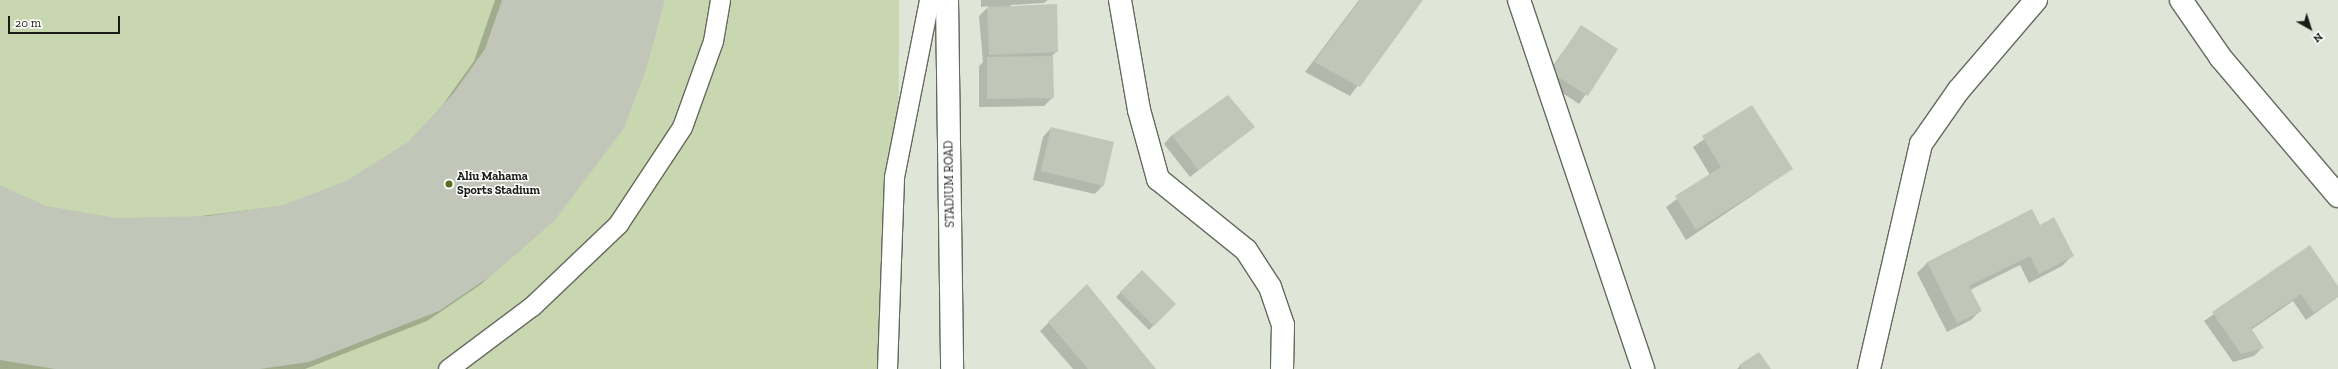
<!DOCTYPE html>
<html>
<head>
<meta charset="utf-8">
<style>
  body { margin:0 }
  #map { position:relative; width:2338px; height:369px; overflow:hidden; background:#e0e6d7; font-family:"Zilla Slab",serif }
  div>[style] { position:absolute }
  .green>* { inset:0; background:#c9d7b0 }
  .shadow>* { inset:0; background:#0003 }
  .building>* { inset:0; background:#c1c6b8 }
  .roads { filter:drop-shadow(1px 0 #656a5e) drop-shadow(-1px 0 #656a5e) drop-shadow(0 1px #656a5e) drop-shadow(0 -1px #656a5e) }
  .lane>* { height:19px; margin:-9.5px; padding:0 9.5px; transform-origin:9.5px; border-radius:9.5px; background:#fff }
  .street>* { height:22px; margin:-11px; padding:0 11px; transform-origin:11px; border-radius:11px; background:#fff }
  .secondary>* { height:22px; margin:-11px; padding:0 11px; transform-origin:11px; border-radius:11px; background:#fff }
  .dots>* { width:11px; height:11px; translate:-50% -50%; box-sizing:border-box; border:2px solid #fff; border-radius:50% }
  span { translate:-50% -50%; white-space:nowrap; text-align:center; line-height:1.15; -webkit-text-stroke:3px #fff; paint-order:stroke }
  .poi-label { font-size:12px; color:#1a1b16; font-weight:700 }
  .left { translate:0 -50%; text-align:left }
  .street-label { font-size:12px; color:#1a1b16 }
  .north { position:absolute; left:2290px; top:8px; width:40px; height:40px; -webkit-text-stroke:3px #fff; paint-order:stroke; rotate:141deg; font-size:11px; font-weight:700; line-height:16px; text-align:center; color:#1a1b16 }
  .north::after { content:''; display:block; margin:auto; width:14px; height:18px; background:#1a1b16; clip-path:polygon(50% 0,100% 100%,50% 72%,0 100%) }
  .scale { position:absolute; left:8px; top:16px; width:112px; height:18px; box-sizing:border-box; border:2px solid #1a1b16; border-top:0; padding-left:5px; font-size:12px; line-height:14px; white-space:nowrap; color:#1a1b16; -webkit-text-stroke:3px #fff; paint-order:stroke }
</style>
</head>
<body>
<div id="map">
  <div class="green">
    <div style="clip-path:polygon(0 0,899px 0,898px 369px,0 369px)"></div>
  </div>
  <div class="shadow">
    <div style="clip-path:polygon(495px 0,664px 0,543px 230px,480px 285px,427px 321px,305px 369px,0 369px,0 186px,46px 207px,117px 219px,160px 221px,283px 206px,347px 182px,407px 144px,442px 106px,474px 61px)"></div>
    <div style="clip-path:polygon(981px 0,1048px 0,1044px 3px,1010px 5px,1057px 51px,1052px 56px,1053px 97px,1044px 106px,979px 107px,979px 66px,983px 62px,979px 16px,989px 6px,981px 7px)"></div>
    <div style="clip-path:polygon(1359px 0,1421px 0,1350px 96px,1305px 72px)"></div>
    <div style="clip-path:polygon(1581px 26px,1617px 50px,1579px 104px,1543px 80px)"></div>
    <div style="clip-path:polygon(1752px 106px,1792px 169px,1686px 240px,1666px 207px,1710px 175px,1693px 147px)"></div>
    <div style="clip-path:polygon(1254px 127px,1190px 177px,1164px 144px,1172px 135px)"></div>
    <div style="clip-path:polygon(1051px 128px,1103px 185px,1095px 194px,1033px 180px,1043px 137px)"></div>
    <div style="clip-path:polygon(2032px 211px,2039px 226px,2072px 256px,2062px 266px,2029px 283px,2020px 265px,1970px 290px,1981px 310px,1971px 320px,1947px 332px,1917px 273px,1927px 263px)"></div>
    <div style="clip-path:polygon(2310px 247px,2338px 288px,2338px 297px,2306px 320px,2293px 301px,2251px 330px,2262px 348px,2254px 356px,2233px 362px,2204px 321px)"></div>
    <div style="clip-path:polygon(1142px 271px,1175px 304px,1149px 330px,1116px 297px)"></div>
    <div style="clip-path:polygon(1087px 285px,1155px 369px,1073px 369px,1040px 331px)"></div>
    <div style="clip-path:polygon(1740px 366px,1769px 369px,1737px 369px)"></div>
  </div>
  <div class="building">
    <div style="clip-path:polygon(502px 0,665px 0,646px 70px,624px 128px,555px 220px,492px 275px,439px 311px,309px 362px,260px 369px,55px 369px,0 360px,0 185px,46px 206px,117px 218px,208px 216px,283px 205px,346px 181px,408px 142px,453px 94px,485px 49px)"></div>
    <div style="clip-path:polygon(1360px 0,1423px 0,1360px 87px,1314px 62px)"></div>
    <div style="clip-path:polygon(1057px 4px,1058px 52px,989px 55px,987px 7px)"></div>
    <div style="clip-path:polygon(1581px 25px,1618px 49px,1588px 96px,1550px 72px)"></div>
    <div style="clip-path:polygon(1053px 56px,1054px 98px,987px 99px,987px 57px)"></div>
    <div style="clip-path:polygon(1228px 95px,1255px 127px,1198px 170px,1172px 135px)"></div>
    <div style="clip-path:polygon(1752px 105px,1793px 169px,1696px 230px,1675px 196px,1721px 167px,1702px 136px)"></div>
    <div style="clip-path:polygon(1051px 127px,1114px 142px,1104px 186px,1041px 171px)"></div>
    <div style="clip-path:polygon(2032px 209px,2040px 225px,2054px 217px,2074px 256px,2039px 274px,2030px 256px,1969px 286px,1982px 311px,1957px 323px,1927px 262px)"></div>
    <div style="clip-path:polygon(2310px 245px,2338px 286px,2338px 297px,2314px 313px,2301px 294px,2251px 328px,2264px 348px,2241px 354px,2212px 312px)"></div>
    <div style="clip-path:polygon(1142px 270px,1176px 304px,1154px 326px,1120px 292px)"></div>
    <div style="clip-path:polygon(1087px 284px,1156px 369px,1088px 369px,1048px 322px)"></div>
    <div style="clip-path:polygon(1759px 352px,1771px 369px,1742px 369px,1739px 365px)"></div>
  </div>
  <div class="roads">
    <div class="lane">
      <div style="left:448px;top:369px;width:105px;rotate:-36.9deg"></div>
      <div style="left:532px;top:306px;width:119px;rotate:-43.6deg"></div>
      <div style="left:618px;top:224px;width:116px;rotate:-56.6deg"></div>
      <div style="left:682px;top:127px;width:91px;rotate:-70.2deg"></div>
      <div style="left:713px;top:41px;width:42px;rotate:-80.3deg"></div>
      <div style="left:887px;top:369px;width:192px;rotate:-87.9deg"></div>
      <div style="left:894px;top:177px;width:180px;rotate:-78.8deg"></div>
    </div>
    <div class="street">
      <div style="left:1120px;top:0;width:112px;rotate:80.2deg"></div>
      <div style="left:1139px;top:110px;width:72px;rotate:74.6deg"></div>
      <div style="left:1158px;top:179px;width:113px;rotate:38.9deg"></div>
      <div style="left:1246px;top:250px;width:44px;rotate:57deg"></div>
      <div style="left:1270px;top:287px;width:40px;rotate:71.1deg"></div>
      <div style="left:1283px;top:325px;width:44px;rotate:91.3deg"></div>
      <div style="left:1519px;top:0;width:389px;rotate:71.4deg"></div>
      <div style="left:2181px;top:0;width:70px;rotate:55.4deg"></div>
      <div style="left:2221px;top:58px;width:181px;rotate:49.7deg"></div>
      <div style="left:1869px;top:369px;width:231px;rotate:-77deg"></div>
      <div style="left:1921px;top:144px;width:65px;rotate:-55.1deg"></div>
      <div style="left:1958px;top:91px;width:120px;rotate:-49.4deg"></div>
    </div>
    <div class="secondary">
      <div style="left:947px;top:0;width:369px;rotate:89.2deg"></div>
    </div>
  </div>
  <div class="dots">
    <div style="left:449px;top:184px;background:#586e1d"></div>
  </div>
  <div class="poi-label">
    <span class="left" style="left:457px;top:184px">Aliu Mahama<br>Sports Stadium</span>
  </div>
  <div class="street-label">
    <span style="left:950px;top:184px;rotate:-91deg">STADIUM ROAD</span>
  </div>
  <div class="north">N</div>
  <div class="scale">20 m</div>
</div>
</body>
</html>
